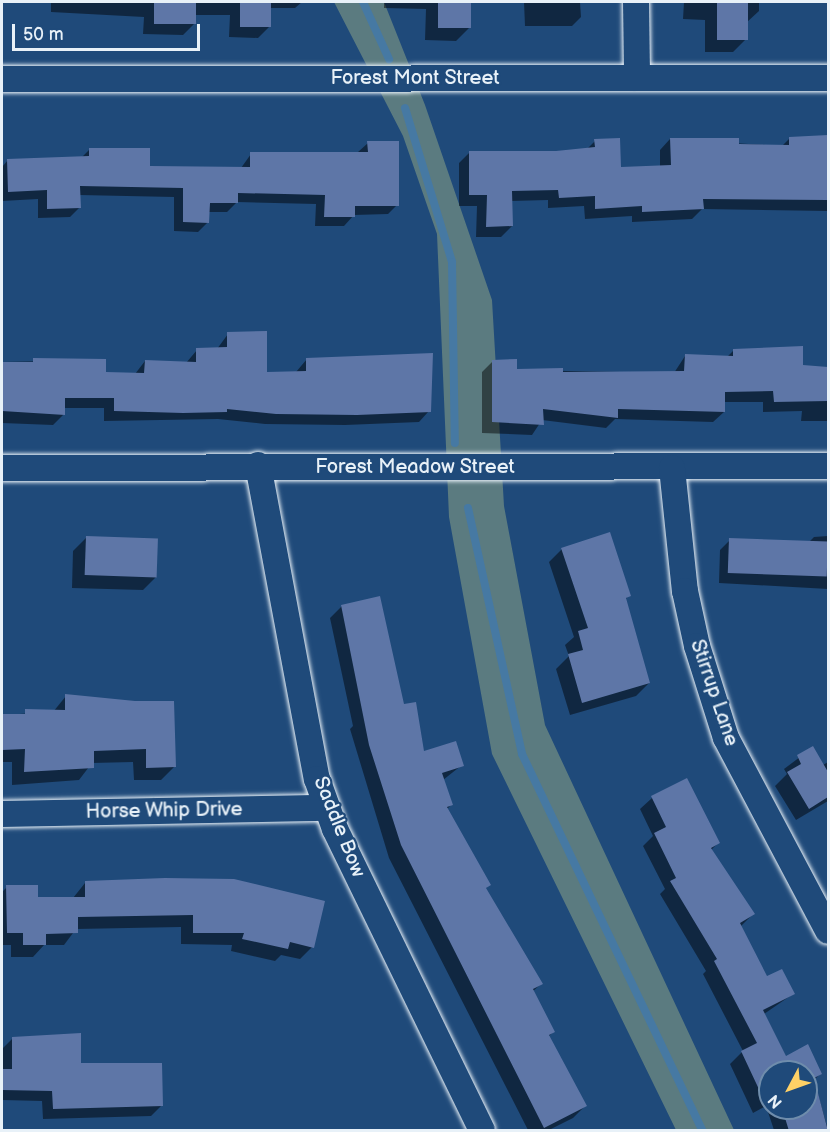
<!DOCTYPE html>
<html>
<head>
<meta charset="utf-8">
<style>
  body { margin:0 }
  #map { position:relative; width:830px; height:1132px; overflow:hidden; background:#1f4a7a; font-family:"Balsamiq Sans",sans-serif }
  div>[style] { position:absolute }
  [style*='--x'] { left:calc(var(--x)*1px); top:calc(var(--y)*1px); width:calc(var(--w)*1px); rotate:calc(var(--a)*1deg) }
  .green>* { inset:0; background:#5b7b80 }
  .shadow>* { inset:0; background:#0007 }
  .stream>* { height:8px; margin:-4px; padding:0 4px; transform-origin:4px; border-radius:4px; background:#4679a3 }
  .building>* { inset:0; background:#5e76a7; transform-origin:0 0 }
  .roads { filter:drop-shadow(0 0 2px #e8f1f8) drop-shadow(0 0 2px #e8f1f8) }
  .minor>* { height:26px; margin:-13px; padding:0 13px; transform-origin:13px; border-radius:13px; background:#1f4a7a }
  span { translate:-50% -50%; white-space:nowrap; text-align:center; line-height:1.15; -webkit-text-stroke:4.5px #1f4a7a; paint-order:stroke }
  .street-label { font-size:20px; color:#e8f1f8 }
  .frame { position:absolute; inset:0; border:3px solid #e8f1f8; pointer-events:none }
  .north { position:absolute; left:758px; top:1060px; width:60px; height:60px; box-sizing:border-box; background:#1f4a7a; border:2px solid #6f8dac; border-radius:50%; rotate:229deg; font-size:16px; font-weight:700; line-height:24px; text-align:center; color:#e8f1f8 }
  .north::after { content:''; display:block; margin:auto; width:21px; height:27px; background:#ffd166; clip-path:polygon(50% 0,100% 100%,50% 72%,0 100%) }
  .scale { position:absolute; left:12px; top:24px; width:188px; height:27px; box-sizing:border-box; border:3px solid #e8f1f8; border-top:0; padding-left:8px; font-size:18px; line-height:21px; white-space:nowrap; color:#e8f1f8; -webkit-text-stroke:4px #1f4a7a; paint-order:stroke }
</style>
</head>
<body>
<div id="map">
  <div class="green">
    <div style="clip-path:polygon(334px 2px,384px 2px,425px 105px,492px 300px,504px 506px,545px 725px,734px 1130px,676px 1130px,492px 754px,449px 517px,437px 234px,403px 136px)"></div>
  </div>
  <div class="shadow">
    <div style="clip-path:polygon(51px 2px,302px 2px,295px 8px,269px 8px,269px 27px,258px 38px,229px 37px,230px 15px,195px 15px,194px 24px,183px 35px,143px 34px,144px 17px,51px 12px)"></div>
    <div style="clip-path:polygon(384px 2px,470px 2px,469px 28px,456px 41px,425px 40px,426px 9px,384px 8px)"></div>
    <div style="clip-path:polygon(524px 2px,580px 2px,581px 17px,572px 26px,525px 26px)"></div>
    <div style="clip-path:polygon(684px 2px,759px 2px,759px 11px,746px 23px,746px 39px,733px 52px,705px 52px,705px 20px,683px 19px)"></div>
    <div style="clip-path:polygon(790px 138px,828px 138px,828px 211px,702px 209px,692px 219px,632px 222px,632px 216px,585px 219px,584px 206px,548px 208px,548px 200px,511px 201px,512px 226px,501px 237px,476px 237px,477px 206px,459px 206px,459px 163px,470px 152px,556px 153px,586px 150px,595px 141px,620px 169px,660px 167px,660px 150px,670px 139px,782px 146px)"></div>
    <div style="clip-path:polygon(368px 143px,397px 205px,388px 214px,354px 215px,344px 226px,315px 226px,316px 204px,237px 202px,227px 212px,208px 212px,208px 222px,198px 232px,174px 231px,174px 197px,79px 195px,80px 207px,70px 217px,38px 218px,38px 199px,2px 201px,2px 167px,8px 160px,82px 157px,89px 150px,148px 168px,241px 168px,251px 154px,358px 152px)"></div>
    <div style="clip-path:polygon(228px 334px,266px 373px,296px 372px,307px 359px,429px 411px,419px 422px,345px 425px,265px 424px,218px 419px,104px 421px,104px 408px,64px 408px,63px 415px,53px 425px,2px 423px,2px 362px,104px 360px,104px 373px,135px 374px,145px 361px,186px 363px,197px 350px,217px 349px)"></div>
    <div style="clip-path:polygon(733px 351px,802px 367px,828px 368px,828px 421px,801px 421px,802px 411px,763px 412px,763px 402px,724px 402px,724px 412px,713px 422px,615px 419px,606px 428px,542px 420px,532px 435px,482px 433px,482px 372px,493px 361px,515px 370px,674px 373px,685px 356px,727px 357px)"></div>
    <div style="clip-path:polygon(828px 536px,828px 589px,719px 583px,720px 550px,730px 540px,809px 542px,814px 537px)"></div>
    <div style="clip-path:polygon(86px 538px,156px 577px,143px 590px,72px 588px,73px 551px)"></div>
    <div style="clip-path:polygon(562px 549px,629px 595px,625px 600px,649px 683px,636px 696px,570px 715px,556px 669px,569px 656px,565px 645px,574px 637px,549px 562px)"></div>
    <div style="clip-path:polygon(342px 606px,403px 706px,423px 753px,462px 765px,443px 780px,451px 805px,447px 809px,489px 885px,485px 889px,541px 984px,532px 992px,553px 1032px,548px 1037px,585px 1106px,573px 1118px,549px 1130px,528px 1130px,389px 858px,350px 729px,353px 726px,330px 618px)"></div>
    <div style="clip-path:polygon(66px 696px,174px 767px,161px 780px,134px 780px,133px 762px,92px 763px,79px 780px,12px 785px,12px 762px,2px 762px,2px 715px,53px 712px)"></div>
    <div style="clip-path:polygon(812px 748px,823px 765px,828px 762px,828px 801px,796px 820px,775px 786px,787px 774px,784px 769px)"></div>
    <div style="clip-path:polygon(evenodd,686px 780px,718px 843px,711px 850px,753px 914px,741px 926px,767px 978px,793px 994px,764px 1014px,785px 1058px,820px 1074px,814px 1080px,828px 1130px,774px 1130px,766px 1106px,753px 1113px,730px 1064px,743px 1051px,703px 974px,706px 971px,660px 894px,665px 889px,643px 846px,653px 836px,640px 809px,652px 798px,686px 780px,770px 1072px,806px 1072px,806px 1108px,770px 1108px,770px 1072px)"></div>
    <div style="clip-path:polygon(85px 883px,312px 947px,300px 959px,281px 955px,275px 961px,231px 951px,232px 945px,181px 944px,181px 927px,76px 929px,64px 945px,44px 945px,33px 957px,11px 957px,11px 945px,2px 945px,2px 892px,7px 887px,36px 898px,73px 898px)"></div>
    <div style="clip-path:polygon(13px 1038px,80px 1064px,161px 1106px,151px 1116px,43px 1119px,42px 1101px,2px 1100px,2px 1109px,2px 1049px)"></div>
  </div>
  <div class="stream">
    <div style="--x:363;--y:2;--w:63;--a:65.5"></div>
    <div style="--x:405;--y:108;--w:161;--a:73"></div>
    <div style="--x:452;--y:262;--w:181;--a:89.1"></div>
    <div style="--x:468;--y:508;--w:252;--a:77.6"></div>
    <div style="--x:522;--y:754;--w:417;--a:64.4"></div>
  </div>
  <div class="building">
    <div style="left:154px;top:2px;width:42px;height:22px"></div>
    <div style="left:240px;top:2px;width:31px;height:25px"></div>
    <div style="left:438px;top:2px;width:33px;height:26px"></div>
    <div style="left:717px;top:2px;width:31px;height:38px"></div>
    <div style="clip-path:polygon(828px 135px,828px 200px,703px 199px,704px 209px,642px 212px,642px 206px,595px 209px,595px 196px,559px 198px,558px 190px,512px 191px,513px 226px,486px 227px,487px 195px,469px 195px,469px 151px,556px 151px,595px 147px,594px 139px,620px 138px,621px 167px,671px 165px,670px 138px,739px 138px,739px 144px,789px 145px,789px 137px)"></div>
    <div style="clip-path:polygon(367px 141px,399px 141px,399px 206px,355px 206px,355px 217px,324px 217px,325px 195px,238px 193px,238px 203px,210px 203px,209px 223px,183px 222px,183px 188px,80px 186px,81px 208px,47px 209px,47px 190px,8px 192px,7px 159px,89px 156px,89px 148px,150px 148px,150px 166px,250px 167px,250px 152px,368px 152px)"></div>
    <div style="clip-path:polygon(267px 331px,267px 372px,306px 371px,306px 358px,433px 353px,431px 412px,357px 415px,276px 414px,227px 409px,227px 412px,183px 413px,114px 411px,114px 398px,65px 398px,65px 415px,2px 411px,2px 362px,33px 362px,33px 358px,106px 359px,106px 372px,144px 373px,145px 360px,196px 362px,196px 348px,227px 347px,227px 332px)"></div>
    <div style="clip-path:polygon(803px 346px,803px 365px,828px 367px,828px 401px,774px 402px,773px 391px,725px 392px,725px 412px,618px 409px,618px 418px,543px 409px,544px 425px,492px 422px,492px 360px,517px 359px,517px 369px,563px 368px,563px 372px,684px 371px,685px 354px,733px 356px,733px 349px)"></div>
    <div style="clip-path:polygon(610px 532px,631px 596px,626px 598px,650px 683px,582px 703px,568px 654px,583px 650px,578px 631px,588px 628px,561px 548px)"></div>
    <div style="left:86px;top:536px;width:72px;height:39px;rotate:2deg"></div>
    <div style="left:729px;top:538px;width:99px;height:35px;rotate:2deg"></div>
    <div style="clip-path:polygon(380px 596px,404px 704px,416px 702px,424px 751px,456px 741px,464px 766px,442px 773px,453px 805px,447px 807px,491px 885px,486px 888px,543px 984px,533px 989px,555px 1032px,549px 1035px,587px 1106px,544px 1128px,401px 845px,369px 745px,341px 605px)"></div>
    <div style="clip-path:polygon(65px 694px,135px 701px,174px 701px,176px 767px,146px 768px,146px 749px,94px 751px,94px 768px,24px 772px,25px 749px,2px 750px,2px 714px,25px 714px,25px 709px,65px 710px)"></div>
    <div style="clip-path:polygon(813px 746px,828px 772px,828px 797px,809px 809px,787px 772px,801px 764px,797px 755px)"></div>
    <div style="clip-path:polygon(687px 778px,720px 843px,711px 848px,755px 914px,740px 923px,767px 976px,782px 969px,795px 994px,763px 1010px,786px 1056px,808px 1044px,822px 1074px,814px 1078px,828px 1131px,789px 1131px,782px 1108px,806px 1108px,806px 1072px,770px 1072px,770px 1100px,765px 1102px,741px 1051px,757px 1043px,714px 961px,717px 959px,670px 881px,676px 878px,654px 833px,666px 827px,651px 796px)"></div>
    <div style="clip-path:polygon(165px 878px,234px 879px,325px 901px,314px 948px,290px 942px,288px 949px,242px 939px,244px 933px,193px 933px,193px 915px,78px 917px,78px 933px,46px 934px,46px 945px,23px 945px,23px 933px,7px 933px,6px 885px,38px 885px,38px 897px,85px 897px,85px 881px)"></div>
    <div style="clip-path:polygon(81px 1033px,81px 1063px,162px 1063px,163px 1106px,53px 1109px,52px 1091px,2px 1090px,2px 1069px,12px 1069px,12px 1037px)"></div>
  </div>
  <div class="roads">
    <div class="minor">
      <div style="--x:636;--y:2;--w:76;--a:89.2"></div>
      <div style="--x:2;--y:79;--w:826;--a:-0.07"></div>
      <div style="--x:258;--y:465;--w:319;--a:79.4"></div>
      <div style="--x:317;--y:779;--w:53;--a:70.2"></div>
      <div style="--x:335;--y:829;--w:335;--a:64"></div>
      <div style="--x:2;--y:468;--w:826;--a:-0.14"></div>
      <div style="--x:672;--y:468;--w:124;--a:84"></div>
      <div style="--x:685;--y:591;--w:56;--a:77.7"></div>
      <div style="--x:697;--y:646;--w:96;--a:72.5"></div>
      <div style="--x:726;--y:738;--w:218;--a:62.1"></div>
      <div style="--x:2;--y:814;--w:325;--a:-1.1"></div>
    </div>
  </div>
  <div class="street-label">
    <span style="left:415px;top:78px">Forest Mont Street</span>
    <span style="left:415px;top:467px">Forest Meadow Street</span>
    <span style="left:714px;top:693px;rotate:71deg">Stirrup Lane</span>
    <span style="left:164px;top:811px;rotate:-1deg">Horse Whip Drive</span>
    <span style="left:339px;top:827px;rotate:68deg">Saddle Bow</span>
  </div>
  <div class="frame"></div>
  <div class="north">N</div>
  <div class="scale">50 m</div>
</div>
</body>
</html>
